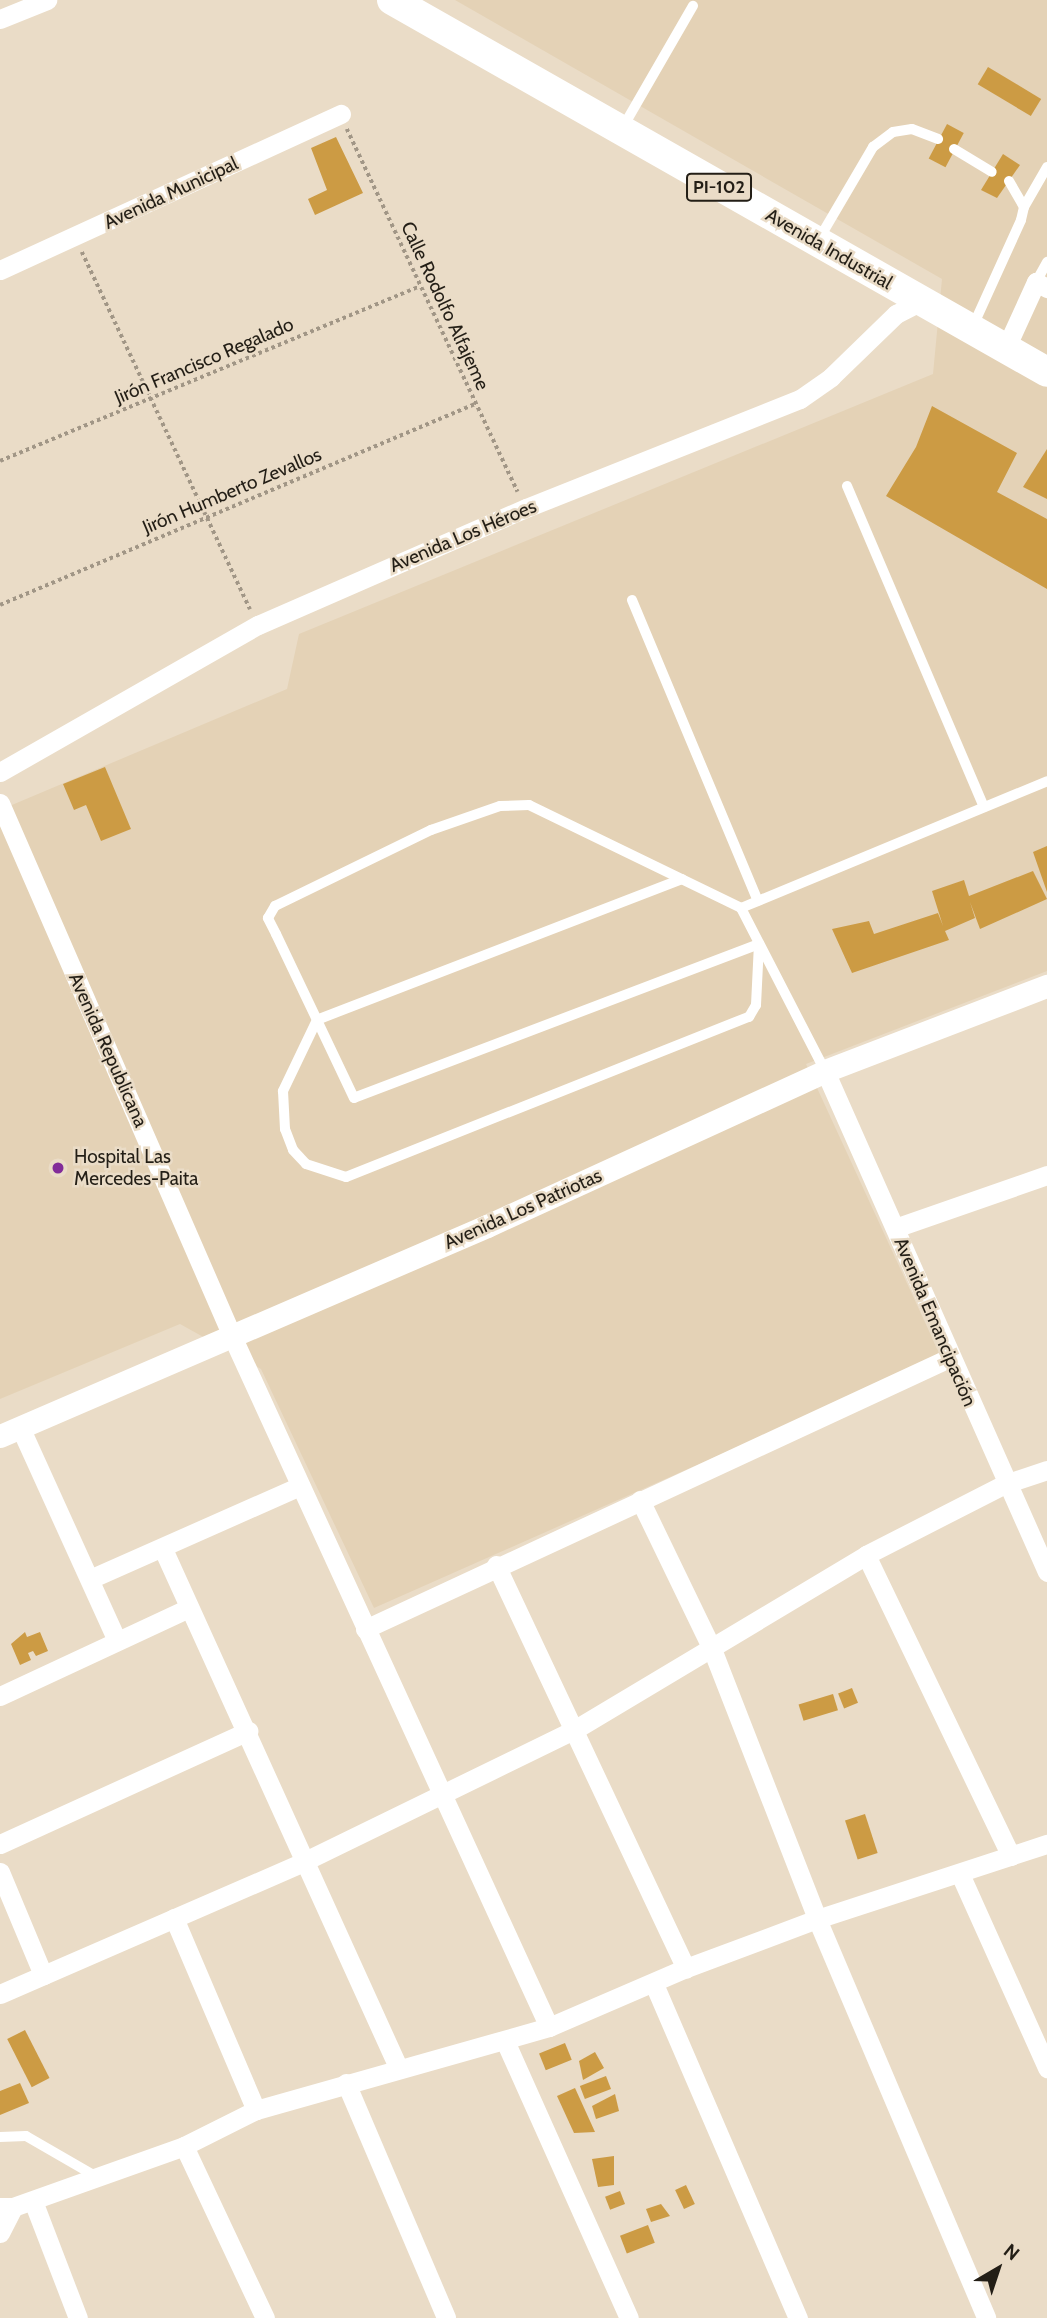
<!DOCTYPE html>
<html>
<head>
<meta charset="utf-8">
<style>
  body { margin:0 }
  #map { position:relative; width:1047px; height:2318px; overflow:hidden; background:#eadcc7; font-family:Cabin,sans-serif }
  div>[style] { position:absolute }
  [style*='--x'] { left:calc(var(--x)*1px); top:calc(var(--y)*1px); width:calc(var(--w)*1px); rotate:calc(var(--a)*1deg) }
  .built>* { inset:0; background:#e4d2b6 }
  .building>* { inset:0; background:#cc9b44; transform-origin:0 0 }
  .path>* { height:3.5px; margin-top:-1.75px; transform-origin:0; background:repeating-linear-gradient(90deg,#a19686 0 3.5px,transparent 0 7px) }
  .service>* { height:10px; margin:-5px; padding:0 5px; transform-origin:5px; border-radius:5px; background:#fff }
  .minor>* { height:19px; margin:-9.5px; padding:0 9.5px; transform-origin:9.5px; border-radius:9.5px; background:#fff }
  .tertiary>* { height:23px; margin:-11.5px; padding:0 11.5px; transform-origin:11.5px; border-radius:11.5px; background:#fff }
  .primary>* { height:30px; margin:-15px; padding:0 15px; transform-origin:15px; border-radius:15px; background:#fff }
  .dots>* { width:19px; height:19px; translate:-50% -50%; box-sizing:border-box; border:4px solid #eadcc7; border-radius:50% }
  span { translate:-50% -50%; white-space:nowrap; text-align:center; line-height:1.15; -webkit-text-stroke:5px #eadcc7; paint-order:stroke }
  .shield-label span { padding:2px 5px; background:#eadcc7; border:2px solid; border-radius:5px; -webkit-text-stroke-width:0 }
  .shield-label { font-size:18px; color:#231e16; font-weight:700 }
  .street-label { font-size:19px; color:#231e16 }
  .poi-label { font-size:19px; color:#231e16 }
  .left { translate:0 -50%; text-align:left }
  .north { position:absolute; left:963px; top:2234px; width:70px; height:70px; -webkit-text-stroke:5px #eadcc7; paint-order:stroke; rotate:39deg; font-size:19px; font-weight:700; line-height:28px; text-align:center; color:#231e16 }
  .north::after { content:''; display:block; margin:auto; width:24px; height:32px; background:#231e16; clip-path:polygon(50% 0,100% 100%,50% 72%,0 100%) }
</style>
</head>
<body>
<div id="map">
  <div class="built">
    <div style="clip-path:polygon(455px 0,1047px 0,1047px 971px,806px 1064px,941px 1357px,374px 1608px,261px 1369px,180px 1324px,0 1399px,0 810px,287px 689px,299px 634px,933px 374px,942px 279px)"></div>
  </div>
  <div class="building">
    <div style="left:988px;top:67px;width:62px;height:20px;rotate:31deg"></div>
    <div style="left:947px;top:124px;width:19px;height:39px;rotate:28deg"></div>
    <div style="clip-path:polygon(336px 137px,363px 193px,315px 215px,308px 199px,327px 190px,311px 148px)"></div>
    <div style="clip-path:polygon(1003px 154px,1020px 165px,997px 198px,981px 190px)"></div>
    <div style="clip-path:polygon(932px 406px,1017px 453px,997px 492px,1047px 519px,1047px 589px,886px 496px,916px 447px)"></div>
    <div style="clip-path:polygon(1047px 449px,1047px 499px,1023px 487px)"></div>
    <div style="clip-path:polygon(105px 767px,131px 829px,101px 841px,86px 805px,74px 810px,63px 784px)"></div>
    <div style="clip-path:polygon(1047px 846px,1047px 892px,1033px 852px)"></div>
    <div style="clip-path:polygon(1033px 871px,1047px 899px,980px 929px,970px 902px,975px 918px,945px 931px,949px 940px,852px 973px,832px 929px,869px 921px,874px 934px,938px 913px,943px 926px,932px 891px,964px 880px,969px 896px)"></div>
    <div style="clip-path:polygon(25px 1632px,27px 1637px,40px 1632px,48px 1651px,36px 1656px,33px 1651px,28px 1653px,31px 1660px,20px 1665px,11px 1644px)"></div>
    <div style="left:852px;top:1688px;width:16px;height:15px;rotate:68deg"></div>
    <div style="left:833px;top:1694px;width:17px;height:36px;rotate:73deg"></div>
    <div style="left:865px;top:1814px;width:41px;height:21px;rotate:72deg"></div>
    <div style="left:25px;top:2030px;width:54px;height:20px;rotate:63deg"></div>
    <div style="left:565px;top:2043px;width:18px;height:28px;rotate:68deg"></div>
    <div style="clip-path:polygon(595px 2052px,604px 2068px,583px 2080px,579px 2061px)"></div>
    <div style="left:606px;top:2076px;width:14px;height:28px;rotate:69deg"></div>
    <div style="clip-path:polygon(20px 2083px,29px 2103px,0 2115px,0 2091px)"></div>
    <div style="clip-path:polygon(575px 2088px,595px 2132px,574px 2133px,557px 2096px)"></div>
    <div style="clip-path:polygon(615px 2094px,619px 2111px,596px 2119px,592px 2106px)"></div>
    <div style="clip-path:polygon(614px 2156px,614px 2185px,598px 2187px,592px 2159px)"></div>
    <div style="left:686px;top:2185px;width:21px;height:12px;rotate:65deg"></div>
    <div style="left:620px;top:2191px;width:14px;height:16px;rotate:69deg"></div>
    <div style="clip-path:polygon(661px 2204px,670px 2216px,651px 2222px,646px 2209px)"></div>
    <div style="left:648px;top:2225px;width:19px;height:30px;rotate:69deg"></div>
  </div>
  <div class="path">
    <div style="--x:347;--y:129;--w:401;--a:64.8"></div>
    <div style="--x:82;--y:252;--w:395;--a:64.8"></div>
    <div style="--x:0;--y:461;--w:454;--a:-22.6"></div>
    <div style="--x:0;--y:605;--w:516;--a:-22.94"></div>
  </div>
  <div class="service">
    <div style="--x:623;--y:127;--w:140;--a:-60"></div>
    <div style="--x:954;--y:149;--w:44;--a:31.2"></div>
    <div style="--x:1024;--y:207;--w:46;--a:-60.1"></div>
    <div style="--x:819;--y:239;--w:107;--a:-59.6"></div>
    <div style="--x:873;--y:147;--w:25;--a:-37"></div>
    <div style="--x:893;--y:132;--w:19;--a:-9"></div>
    <div style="--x:912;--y:129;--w:28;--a:21"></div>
    <div style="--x:1036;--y:282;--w:23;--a:-61"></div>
    <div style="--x:973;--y:326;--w:116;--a:-65.6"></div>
    <div style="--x:1021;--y:220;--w:13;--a:-77"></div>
    <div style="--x:1024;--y:207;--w:30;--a:-120"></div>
    <div style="--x:847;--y:486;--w:349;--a:66.9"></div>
    <div style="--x:632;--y:600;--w:326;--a:67.3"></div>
    <div style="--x:682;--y:879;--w:391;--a:158.9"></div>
    <div style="--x:317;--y:1020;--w:79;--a:115.6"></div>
    <div style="--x:283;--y:1091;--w:38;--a:87"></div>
    <div style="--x:285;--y:1129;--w:22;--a:69"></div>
    <div style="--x:293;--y:1150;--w:19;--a:47"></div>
    <div style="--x:306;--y:1164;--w:42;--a:18"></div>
    <div style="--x:346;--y:1177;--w:434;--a:-21.7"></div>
    <div style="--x:749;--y:1017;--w:14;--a:-60"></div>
    <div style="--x:756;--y:1005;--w:61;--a:-87.2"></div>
    <div style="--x:759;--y:944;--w:433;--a:159.2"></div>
    <div style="--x:354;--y:1098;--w:86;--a:-115.4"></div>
    <div style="--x:317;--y:1020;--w:95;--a:-115.5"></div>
    <div style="--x:276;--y:934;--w:18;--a:-117"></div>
    <div style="--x:268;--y:918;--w:14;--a:-60"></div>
    <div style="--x:275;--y:906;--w:174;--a:-26"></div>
    <div style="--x:431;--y:830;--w:73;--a:-19.2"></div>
    <div style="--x:500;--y:806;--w:29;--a:-2"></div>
    <div style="--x:529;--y:805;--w:236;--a:25.9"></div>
    <div style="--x:741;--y:908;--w:183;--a:62.7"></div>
    <div style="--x:741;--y:908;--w:331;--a:-22.5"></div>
    <div style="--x:0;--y:2137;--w:26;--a:-2"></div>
    <div style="--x:26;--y:2136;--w:82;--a:30"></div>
  </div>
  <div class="minor">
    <div style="--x:0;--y:19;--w:51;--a:-22"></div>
    <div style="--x:0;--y:270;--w:375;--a:-24.6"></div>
    <div style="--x:1005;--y:350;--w:75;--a:-65.5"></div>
    <div style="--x:1036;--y:282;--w:13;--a:29"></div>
    <div style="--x:0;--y:772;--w:297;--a:-29.7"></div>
    <div style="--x:258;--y:625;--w:292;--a:-23.6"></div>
    <div style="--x:526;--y:508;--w:295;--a:-21.7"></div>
    <div style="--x:800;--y:399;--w:38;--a:-35"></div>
    <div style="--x:831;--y:377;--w:91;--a:-44.1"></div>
    <div style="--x:896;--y:314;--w:28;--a:-27"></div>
    <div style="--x:0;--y:803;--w:581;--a:66.48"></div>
    <div style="--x:232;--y:1336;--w:760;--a:65.36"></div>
    <div style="--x:825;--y:1071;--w:548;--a:66.1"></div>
    <div style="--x:895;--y:1228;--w:161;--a:-19.2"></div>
    <div style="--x:20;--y:1427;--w:233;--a:65.6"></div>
    <div style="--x:640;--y:1500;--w:165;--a:64.2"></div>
    <div style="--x:712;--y:1649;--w:290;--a:68.7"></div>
    <div style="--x:817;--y:1919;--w:433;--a:67"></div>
    <div style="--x:163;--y:1549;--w:569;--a:65.6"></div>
    <div style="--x:866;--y:1555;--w:334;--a:64.3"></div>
    <div style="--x:496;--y:1565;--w:446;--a:64.8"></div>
    <div style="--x:90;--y:1579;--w:230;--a:-23.9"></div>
    <div style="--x:365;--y:1629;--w:646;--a:-24.9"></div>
    <div style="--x:0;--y:1696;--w:208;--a:-25"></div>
    <div style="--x:0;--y:1844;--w:273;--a:-24.5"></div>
    <div style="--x:0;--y:1872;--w:112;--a:67.3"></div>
    <div style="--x:960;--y:1874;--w:213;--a:65.8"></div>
    <div style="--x:174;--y:1918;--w:209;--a:66.9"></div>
    <div style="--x:654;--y:1984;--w:364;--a:66.7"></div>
    <div style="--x:0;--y:1994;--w:331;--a:-23.5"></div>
    <div style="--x:303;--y:1862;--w:301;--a:-26"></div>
    <div style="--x:574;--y:1730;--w:340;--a:-30.9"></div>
    <div style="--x:866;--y:1555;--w:156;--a:-27.1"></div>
    <div style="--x:1005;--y:1484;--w:44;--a:-18.4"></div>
    <div style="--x:505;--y:2041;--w:303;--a:65.9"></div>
    <div style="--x:346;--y:2083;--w:255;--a:66.9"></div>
    <div style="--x:184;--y:2146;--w:190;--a:64.8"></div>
    <div style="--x:33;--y:2201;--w:125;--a:69"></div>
    <div style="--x:0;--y:2207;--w:13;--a:0"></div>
    <div style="--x:13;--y:2207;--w:182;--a:-19.6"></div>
    <div style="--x:184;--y:2146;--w:80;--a:-26.6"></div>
    <div style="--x:256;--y:2110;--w:305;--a:-15.8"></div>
    <div style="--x:549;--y:2027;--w:149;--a:-23.3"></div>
    <div style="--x:686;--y:1968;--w:140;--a:-20.5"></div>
    <div style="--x:817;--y:1919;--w:242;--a:-18.1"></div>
    <div style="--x:0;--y:2233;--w:29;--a:-63"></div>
  </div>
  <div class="tertiary">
    <div style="--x:0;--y:1436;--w:530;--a:-23.33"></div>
    <div style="--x:487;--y:1226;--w:372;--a:-24.6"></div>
    <div style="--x:825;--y:1071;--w:238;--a:-21"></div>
  </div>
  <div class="primary">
    <div style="--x:392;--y:0;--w:753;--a:29.59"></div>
  </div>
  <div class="dots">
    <div style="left:58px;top:1168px;background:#822c99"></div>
  </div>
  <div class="shield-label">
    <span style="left:719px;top:187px">PI-102</span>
  </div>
  <div class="street-label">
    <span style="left:171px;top:193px;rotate:-25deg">Avenida Municipal</span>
    <span style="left:829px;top:249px;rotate:30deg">Avenida Industrial</span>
    <span style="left:445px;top:306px;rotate:65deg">Calle Rodolfo Alfajeme</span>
    <span style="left:204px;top:361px;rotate:-23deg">Jirón Francisco Regalado</span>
    <span style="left:232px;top:491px;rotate:-23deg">Jirón Humberto Zevallos</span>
    <span style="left:463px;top:536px;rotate:-23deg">Avenida Los Héroes</span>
    <span style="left:108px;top:1050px;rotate:66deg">Avenida Republicana</span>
    <span style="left:523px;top:1209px;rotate:-24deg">Avenida Los Patriotas</span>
    <span style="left:935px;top:1322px;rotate:67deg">Avenida Emancipación</span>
  </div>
  <div class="poi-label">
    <span class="left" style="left:74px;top:1168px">Hospital Las<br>Mercedes-Paita</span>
  </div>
  <div class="north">N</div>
</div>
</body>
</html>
